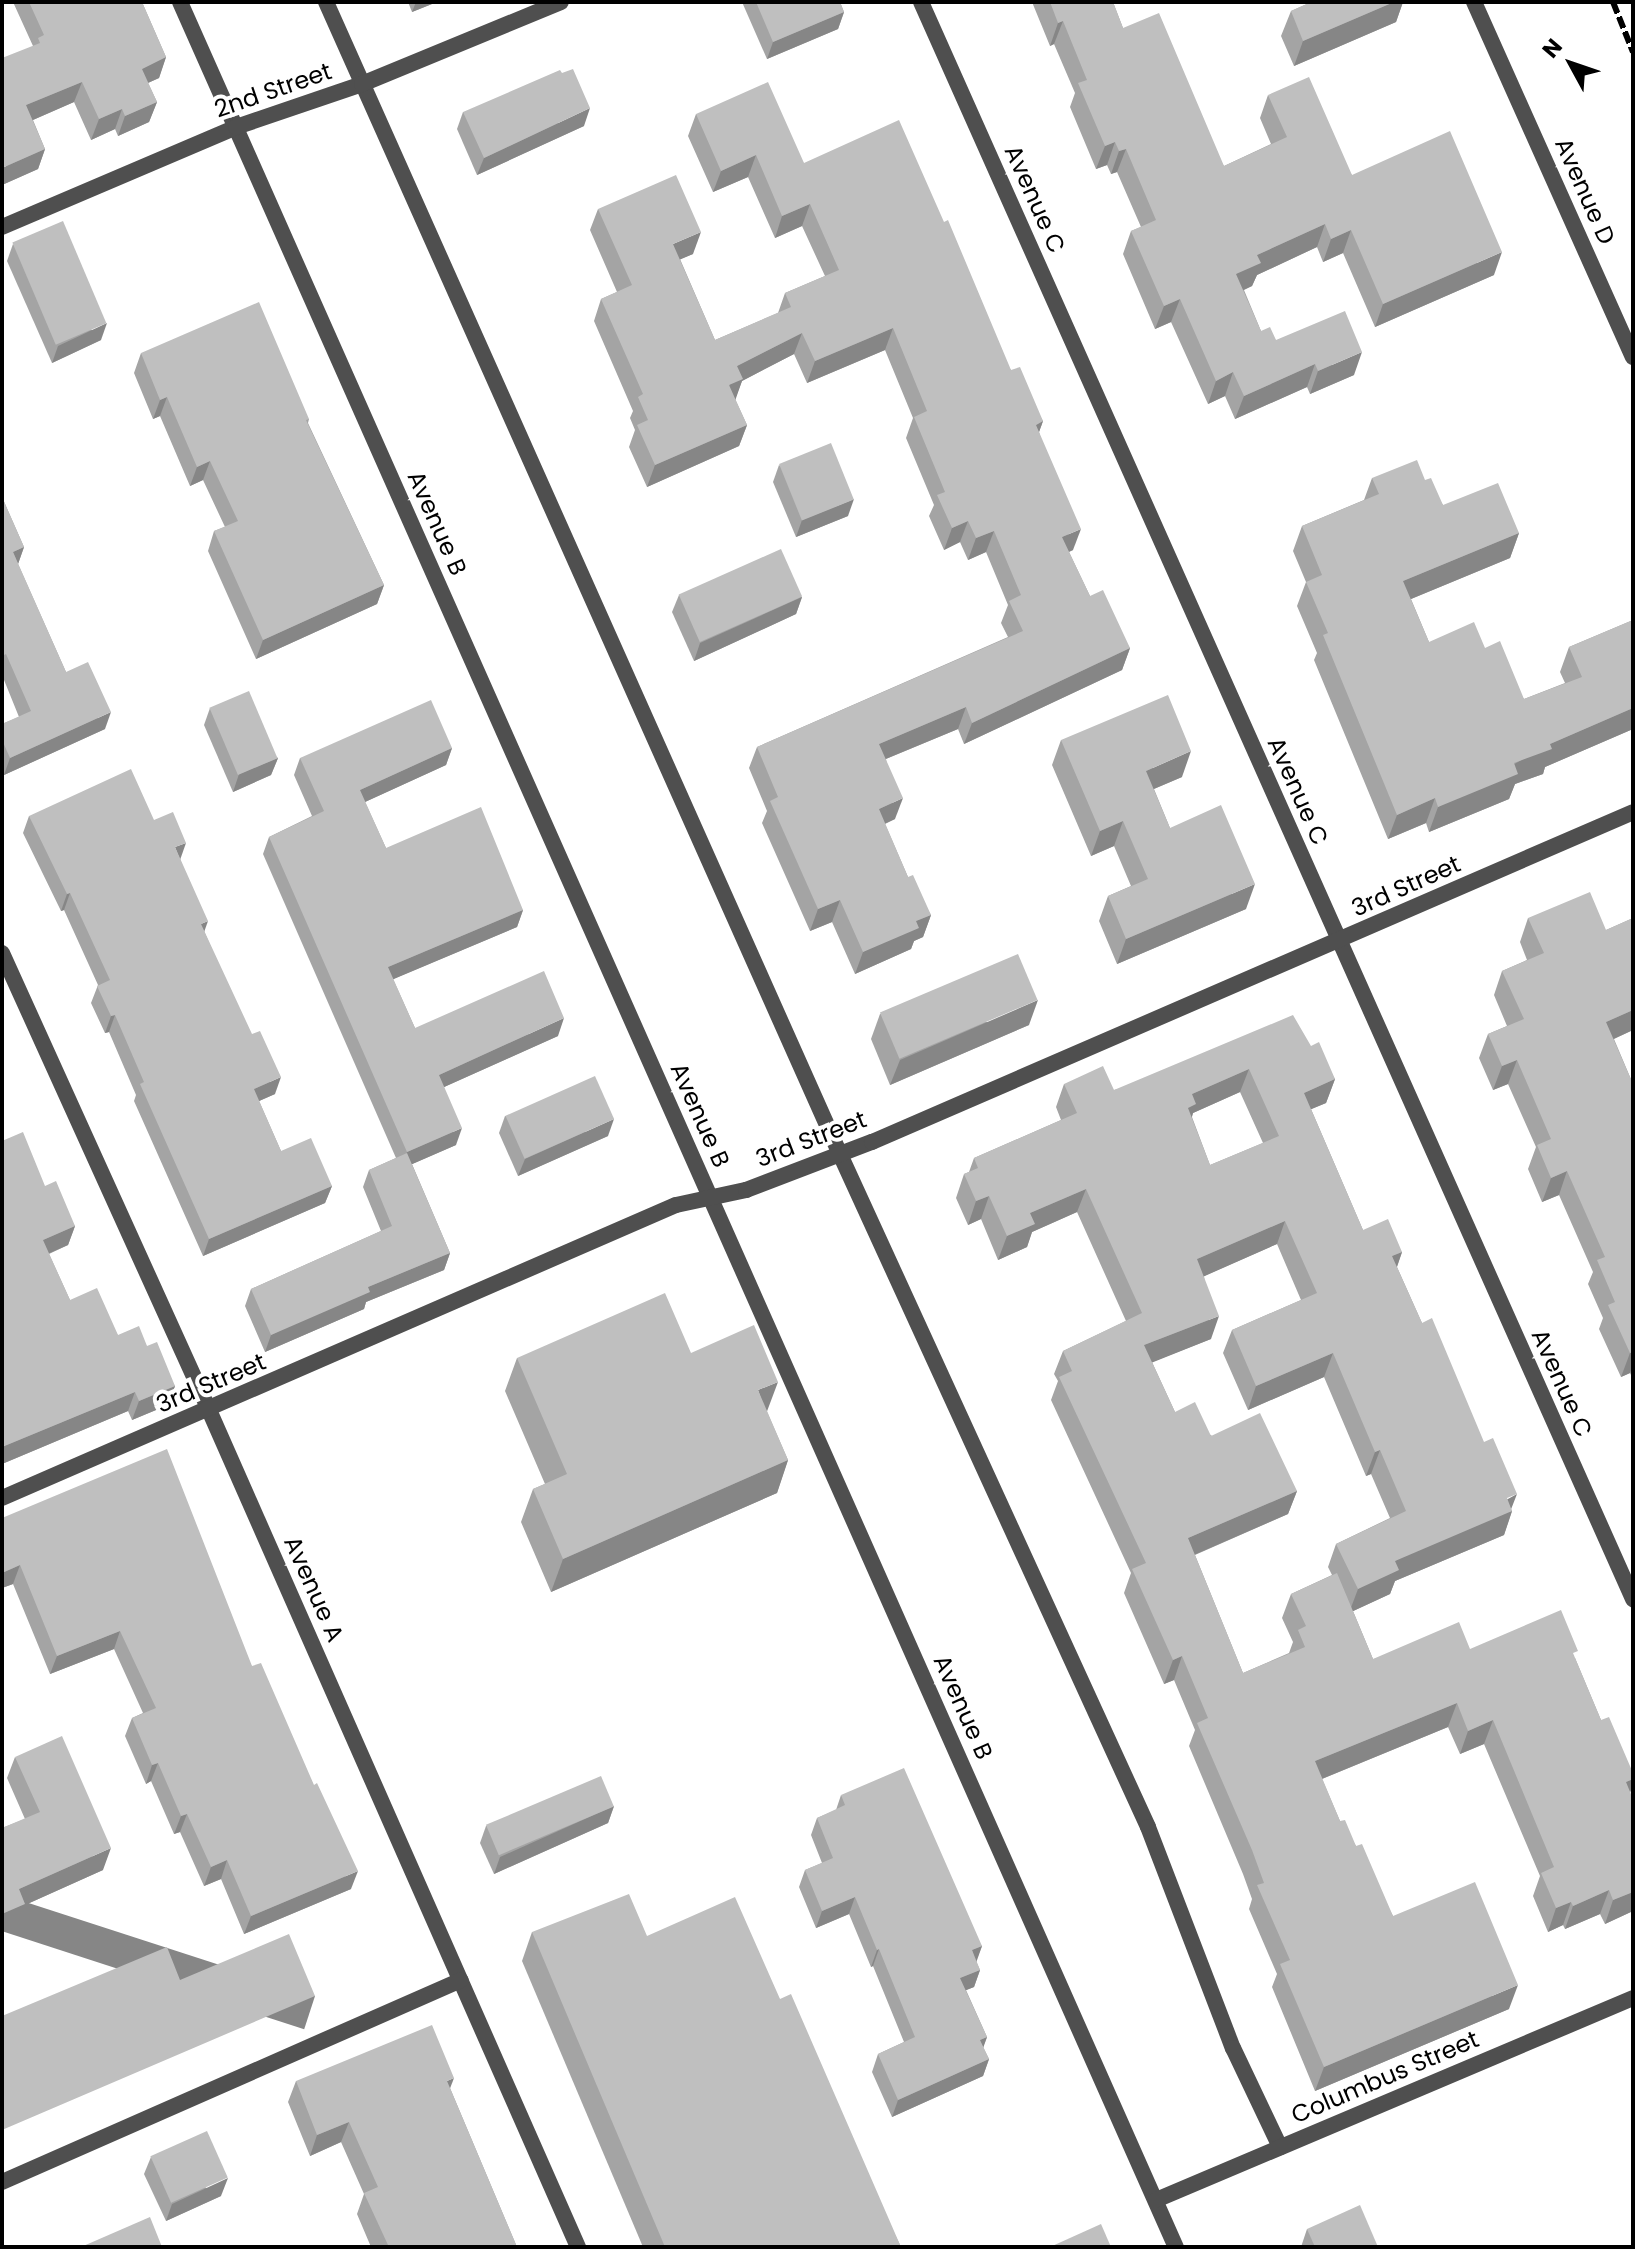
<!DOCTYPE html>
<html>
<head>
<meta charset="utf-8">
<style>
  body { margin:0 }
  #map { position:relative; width:1635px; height:2249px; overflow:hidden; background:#fff; font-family:Poppins,sans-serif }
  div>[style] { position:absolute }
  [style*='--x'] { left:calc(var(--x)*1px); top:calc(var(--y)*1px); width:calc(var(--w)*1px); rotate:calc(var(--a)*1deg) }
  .minor>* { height:16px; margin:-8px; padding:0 8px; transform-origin:8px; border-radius:8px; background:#4f4f4f }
  .rail>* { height:6px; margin-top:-3px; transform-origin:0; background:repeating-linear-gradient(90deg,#000 0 12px,transparent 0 16px) }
  .wall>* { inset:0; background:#a4a4a4 }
  .shaded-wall>* { inset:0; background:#868686; transform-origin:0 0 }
  .building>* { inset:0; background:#bfbfbf; transform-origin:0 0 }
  span { translate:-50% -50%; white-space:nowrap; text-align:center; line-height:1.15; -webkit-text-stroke:8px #fff; paint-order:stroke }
  .street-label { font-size:24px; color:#000 }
  .frame { position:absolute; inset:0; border:4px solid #000; pointer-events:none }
  .north { position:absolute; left:1531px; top:24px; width:80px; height:80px; -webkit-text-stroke:6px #fff; paint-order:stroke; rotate:310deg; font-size:22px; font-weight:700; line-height:32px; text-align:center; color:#000 }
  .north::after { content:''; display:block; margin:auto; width:28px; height:36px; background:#000; clip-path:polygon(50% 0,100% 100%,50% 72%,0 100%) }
</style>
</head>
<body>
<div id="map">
  <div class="minor">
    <div style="--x:180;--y:2;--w:2456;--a:66.08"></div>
    <div style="--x:326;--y:2;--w:1259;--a:65.96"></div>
    <div style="--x:839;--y:1152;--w:742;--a:65.4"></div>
    <div style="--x:1148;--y:1827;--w:237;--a:69"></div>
    <div style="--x:1233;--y:2048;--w:110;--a:64.6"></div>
    <div style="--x:921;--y:2;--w:1749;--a:65.97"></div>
    <div style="--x:1474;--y:2;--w:389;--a:65.9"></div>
    <div style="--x:2;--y:227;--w:254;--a:-23.1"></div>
    <div style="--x:236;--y:127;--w:133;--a:-18.8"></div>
    <div style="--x:362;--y:84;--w:215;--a:-22.4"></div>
    <div style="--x:2;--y:953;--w:502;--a:65.63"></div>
    <div style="--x:209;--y:1410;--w:915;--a:66.21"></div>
    <div style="--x:2;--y:1498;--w:735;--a:-23.5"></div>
    <div style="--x:676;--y:1205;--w:72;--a:-12.1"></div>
    <div style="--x:746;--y:1190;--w:135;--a:-20.9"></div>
    <div style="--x:872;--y:1142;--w:829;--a:-23.44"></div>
    <div style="--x:2;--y:2182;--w:501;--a:-23.75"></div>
    <div style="--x:1156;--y:2200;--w:518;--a:-22.95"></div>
  </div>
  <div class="rail">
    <div style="--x:1613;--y:2;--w:54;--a:68.2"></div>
  </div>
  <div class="wall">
    <div style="clip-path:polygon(13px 2px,142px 2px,166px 57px,159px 78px,148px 83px,157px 102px,149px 122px,118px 136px,115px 129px,91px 140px,74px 102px,33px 120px,45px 149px,38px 169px,2px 185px,33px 46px)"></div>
    <div style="clip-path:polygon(408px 2px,437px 2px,412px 12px)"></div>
    <div style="clip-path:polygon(742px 2px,840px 2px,844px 12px,838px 29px,767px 59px)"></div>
    <div style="clip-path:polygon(1032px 2px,1113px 2px,1123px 28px,1224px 166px,1271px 144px,1260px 118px,1268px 95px,1352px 175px,1494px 275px,1375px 327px,1343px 253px,1323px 262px,1317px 247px,1257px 275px,1252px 286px,1244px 290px,1261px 331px,1276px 340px,1354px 375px,1310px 394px,1307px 387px,1235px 419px,1225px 396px,1208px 404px,1171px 322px,1155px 329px,1123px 254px,1131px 231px,1141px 227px,1117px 172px,1111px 174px,1107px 165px,1096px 169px,1070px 107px,1075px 93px,1054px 44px,1050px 46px)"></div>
    <div style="clip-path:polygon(1306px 2px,1403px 2px,1396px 22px,1294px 66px,1281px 36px,1291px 11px,1307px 4px)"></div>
    <div style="clip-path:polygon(463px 112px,584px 126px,477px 175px,457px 129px)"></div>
    <div style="clip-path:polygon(696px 114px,804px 163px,1011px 370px,1043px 421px,1039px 432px,1073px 550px,1069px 552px,1090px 596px,1130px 648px,1122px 670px,964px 744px,958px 729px,886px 759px,895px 819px,885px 824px,908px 877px,931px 915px,923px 937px,914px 941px,911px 949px,855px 974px,832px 922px,810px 931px,762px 823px,767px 811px,749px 768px,757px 747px,1008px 637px,1001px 623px,1008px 605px,986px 552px,968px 560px,960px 542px,944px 550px,929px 516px,934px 505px,906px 438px,913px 418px,885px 350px,807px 383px,794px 354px,742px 381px,735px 399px,747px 425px,739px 446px,647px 487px,629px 447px,635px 430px,630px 418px,633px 411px,594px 321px,601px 299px,617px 292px,590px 230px,598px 209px,693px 254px,680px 259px,715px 340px,778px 313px,785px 293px,825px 276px,802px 226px,775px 238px,748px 177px,713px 192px,688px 136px)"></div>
    <div style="clip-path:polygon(13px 244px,101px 340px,52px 363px,7px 261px)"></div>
    <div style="clip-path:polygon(141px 353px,309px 419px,308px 423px,384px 585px,377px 604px,256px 659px,208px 551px,214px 531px,225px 527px,203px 480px,190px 486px,160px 416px,153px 419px,134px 373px)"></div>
    <div style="clip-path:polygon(779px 465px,848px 516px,796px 537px,773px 482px)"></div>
    <div style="clip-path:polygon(1372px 478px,1425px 480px,1443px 505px,1519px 533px,1510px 558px,1411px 599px,1429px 642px,1485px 648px,1524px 699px,1565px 683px,1560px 672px,1569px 647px,1633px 620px,1633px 729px,1545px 767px,1543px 774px,1515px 784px,1509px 799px,1429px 832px,1426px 823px,1388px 839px,1314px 660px,1317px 653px,1297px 606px,1306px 582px,1293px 551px,1302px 526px,1364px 500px)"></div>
    <div style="clip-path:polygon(2px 497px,24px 547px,18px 564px,66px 672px,105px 729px,4px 775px,2px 771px,2px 724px,19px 717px,2px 675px)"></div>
    <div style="clip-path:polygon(679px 595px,802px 597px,796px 614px,694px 661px,672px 612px)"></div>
    <div style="clip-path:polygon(210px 708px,278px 758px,271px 775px,233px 792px,204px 725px)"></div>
    <div style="clip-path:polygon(1061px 740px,1182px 777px,1154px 789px,1170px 828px,1246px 909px,1117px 964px,1099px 921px,1108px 896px,1131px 886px,1114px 846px,1091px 856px,1052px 765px)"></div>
    <div style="clip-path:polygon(452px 748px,446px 765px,365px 802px,386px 848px,523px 910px,517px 927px,393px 979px,415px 1028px,558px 1036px,444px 1087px,456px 1145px,412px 1164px,450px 1253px,444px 1270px,366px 1302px,364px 1309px,265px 1352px,245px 1306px,251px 1289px,381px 1231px,363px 1187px,369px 1170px,396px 1158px,263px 854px,269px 837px,312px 816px,294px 775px,300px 758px)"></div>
    <div style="clip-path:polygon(29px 816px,154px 820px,180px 859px,204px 931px,275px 1094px,259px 1101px,281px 1151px,332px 1186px,325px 1203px,203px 1256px,134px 1101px,136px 1095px,109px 1032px,105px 1033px,91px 1003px,98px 985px,64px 910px,61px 911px,23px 833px)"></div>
    <div style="clip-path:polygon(1528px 918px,1606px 930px,1633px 918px,1633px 1030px,1614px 1039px,1633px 1084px,1633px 1379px,1630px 1373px,1621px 1377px,1599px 1329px,1603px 1318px,1588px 1284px,1593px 1272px,1559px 1195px,1542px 1202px,1528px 1169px,1536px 1147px,1508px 1084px,1493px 1090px,1479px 1058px,1488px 1034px,1507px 1026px,1494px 995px,1502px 971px,1527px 960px,1520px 942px)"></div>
    <div style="clip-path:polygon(880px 1014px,1029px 1025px,890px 1085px,871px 1039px)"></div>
    <div style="clip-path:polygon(evenodd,1311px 1046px,1335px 1079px,1326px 1103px,1311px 1109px,1363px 1230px,1402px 1252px,1397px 1267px,1422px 1323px,1512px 1511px,1504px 1535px,1395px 1581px,1390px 1594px,1353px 1611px,1373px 1659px,1470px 1649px,1575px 1658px,1601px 1720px,1633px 1773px,1633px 1784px,1630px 1792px,1633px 1911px,1605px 1924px,1600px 1914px,1565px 1929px,1563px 1925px,1548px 1932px,1533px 1896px,1540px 1876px,1484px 1744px,1460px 1754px,1448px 1727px,1322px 1779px,1340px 1821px,1356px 1846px,1393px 1916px,1509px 2009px,1315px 2091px,1272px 1987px,1277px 1974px,1249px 1909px,1252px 1899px,1243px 1874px,1189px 1746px,1195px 1730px,1174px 1680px,1164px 1684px,1124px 1593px,1131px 1573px,1051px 1400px,1058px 1381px,1054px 1374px,1063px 1351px,1126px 1321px,1077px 1212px,1032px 1232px,1027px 1247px,998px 1260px,981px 1219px,968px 1225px,956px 1198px,964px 1174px,969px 1172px,974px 1158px,1061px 1120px,1056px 1107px,1064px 1084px,1114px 1090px,1311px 1046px,1240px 1092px,1263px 1143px,1210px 1165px,1192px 1117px,1193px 1113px,1240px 1092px,1311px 1046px,1277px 1244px,1301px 1300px,1232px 1330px,1223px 1353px,1248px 1410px,1324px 1377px,1366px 1476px,1371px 1474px,1390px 1518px,1336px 1544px,1328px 1567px,1332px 1575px,1291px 1594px,1282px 1618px,1293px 1642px,1289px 1653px,1243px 1673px,1195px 1555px,1288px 1514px,1297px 1491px,1175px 1412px,1152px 1362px,1211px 1339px,1204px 1276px,1277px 1244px)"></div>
    <div style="clip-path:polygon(505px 1116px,608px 1136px,518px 1176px,499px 1133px)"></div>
    <div style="clip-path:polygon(45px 1186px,75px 1226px,68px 1245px,49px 1254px,70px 1300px,118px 1335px,147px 1346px,175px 1386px,168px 1405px,132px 1420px,128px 1411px,2px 1464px)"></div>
    <div style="clip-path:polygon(691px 1353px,767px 1412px,788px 1460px,777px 1493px,551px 1592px,521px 1522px,533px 1489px,545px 1484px,505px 1391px,517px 1358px)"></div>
    <div style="clip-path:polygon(2px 1518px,252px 1666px,351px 1889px,244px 1934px,221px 1879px,204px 1886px,180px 1832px,174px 1834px,151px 1781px,146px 1784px,125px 1736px,132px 1718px,143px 1713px,114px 1649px,50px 1674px,13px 1584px,2px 1588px)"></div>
    <div style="clip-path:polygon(15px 1757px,103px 1870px,25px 1905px,17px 1925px,2px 1932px,2px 1828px,25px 1819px,7px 1778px)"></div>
    <div style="clip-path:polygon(841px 1795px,982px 1946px,976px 1961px,980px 1970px,974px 1987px,966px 1990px,987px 2037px,983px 2047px,989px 2059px,983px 2076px,892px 2117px,872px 2072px,878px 2054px,904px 2042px,873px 1966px,871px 1967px,849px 1914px,816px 1928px,799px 1887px,805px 1870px,822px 1863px,811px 1835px,817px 1818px,836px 1810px)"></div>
    <div style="clip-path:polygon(614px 1806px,608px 1823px,494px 1874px,480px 1843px,486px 1826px)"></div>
    <div style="clip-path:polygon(532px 1932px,647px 1936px,780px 1999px,901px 2247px,643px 2247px,522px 1961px)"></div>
    <div style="clip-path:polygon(296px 2081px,450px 2088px,517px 2247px,371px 2247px,357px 2214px,364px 2194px,341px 2142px,310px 2156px,288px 2102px)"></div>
    <div style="clip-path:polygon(151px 2157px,221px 2196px,166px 2221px,144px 2174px)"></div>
    <div style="clip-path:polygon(1307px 2229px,1378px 2247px,1301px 2247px)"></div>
  </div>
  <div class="shaded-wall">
    <div style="clip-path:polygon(416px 2px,437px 2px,412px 12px)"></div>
    <div style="clip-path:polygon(1394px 2px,1403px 2px,1396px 22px,1294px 66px,1303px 41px)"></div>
    <div style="clip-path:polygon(844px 12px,838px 29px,767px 59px,773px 42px)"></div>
    <div style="clip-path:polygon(1063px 21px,1054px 44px,1050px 46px,1058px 23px)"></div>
    <div style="clip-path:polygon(166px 57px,159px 78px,134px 89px,142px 69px)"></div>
    <div style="clip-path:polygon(82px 82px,74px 102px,19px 126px,26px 105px)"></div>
    <div style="clip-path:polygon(157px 102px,149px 122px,118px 136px,125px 116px)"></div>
    <div style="clip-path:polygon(590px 108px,584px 126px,477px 175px,484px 158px)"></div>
    <div style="clip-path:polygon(122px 109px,115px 129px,91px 140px,99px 119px)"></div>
    <div style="clip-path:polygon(1115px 142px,1107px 165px,1096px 169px,1105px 146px)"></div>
    <div style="clip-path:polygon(45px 149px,38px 169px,2px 185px,2px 168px)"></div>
    <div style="clip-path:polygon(1126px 149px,1117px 172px,1111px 174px,1119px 151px)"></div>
    <div style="clip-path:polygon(756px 155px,748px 177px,713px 192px,721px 171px)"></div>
    <div style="clip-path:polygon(810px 204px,802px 226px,775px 238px,782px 216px)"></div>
    <div style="clip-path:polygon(1325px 224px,1317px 247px,1257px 275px,1252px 286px,1228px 297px,1236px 274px,1257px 255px)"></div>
    <div style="clip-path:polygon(1351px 230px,1343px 253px,1323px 262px,1331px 239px)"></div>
    <div style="clip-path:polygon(701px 232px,693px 254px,665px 266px,673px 244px)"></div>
    <div style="clip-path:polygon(1502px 252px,1494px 275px,1375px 327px,1383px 304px)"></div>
    <div style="clip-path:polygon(1180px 299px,1171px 322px,1155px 329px,1164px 306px)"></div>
    <div style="clip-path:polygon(107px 323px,101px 340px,52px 363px,58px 346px)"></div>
    <div style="clip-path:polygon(893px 328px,885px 350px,807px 383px,815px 361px)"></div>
    <div style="clip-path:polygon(802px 333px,794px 354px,742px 381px,735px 401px,721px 407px,737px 366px)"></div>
    <div style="clip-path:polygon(1362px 352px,1354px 375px,1310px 394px,1318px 371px)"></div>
    <div style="clip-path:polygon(1315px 364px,1307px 387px,1235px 419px,1244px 396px)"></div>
    <div style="clip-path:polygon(1233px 372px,1225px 396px,1208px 404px,1216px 381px)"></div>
    <div style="clip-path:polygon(167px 397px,160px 416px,153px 419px,160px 400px)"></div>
    <div style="clip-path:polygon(1043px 421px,1035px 443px,1036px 425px)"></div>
    <div style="clip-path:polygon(747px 425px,739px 446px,647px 487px,655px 465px)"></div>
    <div style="clip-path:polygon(210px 461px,203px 480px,190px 486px,197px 467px)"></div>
    <div style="clip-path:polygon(854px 499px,848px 516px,796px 537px,802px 520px)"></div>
    <div style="clip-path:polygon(968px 521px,960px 542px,944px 550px,952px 528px)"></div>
    <div style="clip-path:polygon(1081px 529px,1073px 550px,1054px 558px,1062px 537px)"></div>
    <div style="clip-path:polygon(994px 531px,986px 552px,968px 560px,976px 538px)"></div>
    <div style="clip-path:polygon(1519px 533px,1510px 558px,1394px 606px,1403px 581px)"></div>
    <div style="clip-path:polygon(24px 547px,18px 564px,13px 552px)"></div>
    <div style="clip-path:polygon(384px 585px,377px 604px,256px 659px,263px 640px)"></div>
    <div style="clip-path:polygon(802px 597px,796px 614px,694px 661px,700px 643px)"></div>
    <div style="clip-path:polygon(1130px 648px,1122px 670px,964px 744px,972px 723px)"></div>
    <div style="clip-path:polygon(966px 707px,958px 729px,871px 765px,879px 744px)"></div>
    <div style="clip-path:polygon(1633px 708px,1633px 729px,1545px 767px,1543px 774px,1515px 784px,1509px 799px,1429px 832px,1438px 807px,1550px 744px)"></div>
    <div style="clip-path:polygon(111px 712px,105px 729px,4px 775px,10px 758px)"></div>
    <div style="clip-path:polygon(452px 748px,446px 765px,354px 807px,360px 790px)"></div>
    <div style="clip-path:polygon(1191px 751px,1182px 777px,1137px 796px,1146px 771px)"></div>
    <div style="clip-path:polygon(278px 758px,271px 775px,233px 792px,239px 774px)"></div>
    <div style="clip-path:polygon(903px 798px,895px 819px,871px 830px,879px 809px)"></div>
    <div style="clip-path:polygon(1435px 798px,1426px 823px,1388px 839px,1397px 815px)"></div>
    <div style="clip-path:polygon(1123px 821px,1114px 846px,1091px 856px,1100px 831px)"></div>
    <div style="clip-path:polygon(186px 843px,180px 860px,175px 847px)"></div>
    <div style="clip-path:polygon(1255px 884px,1246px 909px,1117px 964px,1126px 939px)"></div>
    <div style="clip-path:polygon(70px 893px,64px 910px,61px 911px,67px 894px)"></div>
    <div style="clip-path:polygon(840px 900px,832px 922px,810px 931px,818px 909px)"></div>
    <div style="clip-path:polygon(523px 910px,517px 927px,382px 984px,388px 967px)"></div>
    <div style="clip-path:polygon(931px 915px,923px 937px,914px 941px,911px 949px,855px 974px,863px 952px,916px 921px)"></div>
    <div style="clip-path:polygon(208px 921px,202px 938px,201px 924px)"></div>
    <div style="clip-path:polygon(1038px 1000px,1029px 1025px,890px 1085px,900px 1060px)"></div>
    <div style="clip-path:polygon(1633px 1010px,1633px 1030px,1598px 1046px,1606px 1022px)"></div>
    <div style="clip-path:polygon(115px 1015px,109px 1032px,105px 1033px,111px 1016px)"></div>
    <div style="clip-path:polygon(564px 1018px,558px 1036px,433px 1092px,439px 1075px)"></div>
    <div style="clip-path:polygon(1517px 1060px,1508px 1084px,1493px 1090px,1502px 1066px)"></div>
    <div style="clip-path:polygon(1249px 1069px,1240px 1092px,1193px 1113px,1188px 1128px,1180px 1131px,1192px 1094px)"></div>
    <div style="clip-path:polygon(281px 1077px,275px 1094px,248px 1106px,254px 1089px)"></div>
    <div style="clip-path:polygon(1335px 1079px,1326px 1103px,1295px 1116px,1304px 1093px)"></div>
    <div style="clip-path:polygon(614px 1119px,608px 1136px,518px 1176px,525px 1159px)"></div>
    <div style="clip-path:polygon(462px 1128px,456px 1145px,401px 1169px,407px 1152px)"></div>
    <div style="clip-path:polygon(1567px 1171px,1559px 1195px,1542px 1202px,1551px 1178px)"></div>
    <div style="clip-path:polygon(332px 1186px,325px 1203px,203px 1256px,209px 1239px)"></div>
    <div style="clip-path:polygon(1086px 1189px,1077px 1212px,1032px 1232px,1027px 1247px,998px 1260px,1007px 1236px,1030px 1213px)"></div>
    <div style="clip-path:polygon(989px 1196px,981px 1219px,968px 1225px,976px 1201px)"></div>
    <div style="clip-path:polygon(1285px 1221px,1277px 1244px,1189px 1283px,1197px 1259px)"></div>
    <div style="clip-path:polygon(75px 1226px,68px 1245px,36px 1259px,43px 1240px)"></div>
    <div style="clip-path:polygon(1402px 1252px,1394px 1275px,1392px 1256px)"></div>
    <div style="clip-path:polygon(450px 1253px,444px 1270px,366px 1302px,364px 1309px,265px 1352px,271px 1335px,368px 1287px)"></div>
    <div style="clip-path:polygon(1219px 1316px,1211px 1339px,1136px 1369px,1144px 1345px)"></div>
    <div style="clip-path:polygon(1633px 1352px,1633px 1365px,1630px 1373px,1621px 1377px,1630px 1353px)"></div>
    <div style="clip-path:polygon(1333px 1353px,1324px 1377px,1248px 1410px,1256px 1386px)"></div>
    <div style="clip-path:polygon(778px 1382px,766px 1414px,758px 1390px)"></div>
    <div style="clip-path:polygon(175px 1386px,168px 1405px,132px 1420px,139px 1401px)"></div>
    <div style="clip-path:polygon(135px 1392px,128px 1411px,2px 1464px,2px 1447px)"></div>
    <div style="clip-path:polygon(1380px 1450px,1371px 1474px,1366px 1476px,1375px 1452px)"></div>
    <div style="clip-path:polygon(788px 1460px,777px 1493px,551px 1592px,563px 1559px)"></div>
    <div style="clip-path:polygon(1297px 1491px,1288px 1514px,1180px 1561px,1188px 1538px)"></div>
    <div style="clip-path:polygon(1517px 1494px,1510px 1512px,1512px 1511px,1504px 1535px,1395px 1581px,1390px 1594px,1349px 1613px,1358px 1589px,1395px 1561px)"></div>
    <div style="clip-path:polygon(20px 1565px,13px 1584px,2px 1588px,2px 1573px)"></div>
    <div style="clip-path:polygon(120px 1631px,114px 1649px,50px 1674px,57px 1656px)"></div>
    <div style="clip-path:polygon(1182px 1656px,1174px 1680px,1164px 1684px,1173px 1660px)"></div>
    <div style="clip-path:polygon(1457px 1703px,1448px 1727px,1307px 1785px,1315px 1761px)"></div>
    <div style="clip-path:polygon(1493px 1720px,1484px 1744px,1460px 1754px,1468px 1731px)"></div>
    <div style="clip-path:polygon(158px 1763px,151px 1781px,146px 1784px,152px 1765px)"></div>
    <div style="clip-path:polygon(1633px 1779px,1633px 1784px,1627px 1802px,1626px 1782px)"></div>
    <div style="clip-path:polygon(614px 1806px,608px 1823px,494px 1874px,500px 1857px)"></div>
    <div style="clip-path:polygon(187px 1814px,180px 1832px,174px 1834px,181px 1816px)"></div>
    <div style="clip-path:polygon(111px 1848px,103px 1870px,25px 1905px,17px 1925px,2px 1932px,2px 1914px,19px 1889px)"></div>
    <div style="clip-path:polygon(227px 1860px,221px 1879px,204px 1886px,211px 1867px)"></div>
    <div style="clip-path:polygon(358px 1871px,351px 1889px,244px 1934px,251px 1916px)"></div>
    <div style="clip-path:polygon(1609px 1890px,1600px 1914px,1565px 1929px,1573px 1906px)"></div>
    <div style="clip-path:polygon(1633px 1892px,1633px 1911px,1605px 1924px,1613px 1900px)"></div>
    <div style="clip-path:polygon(855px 1897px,849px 1914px,816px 1928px,822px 1911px)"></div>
    <div style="clip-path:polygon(1571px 1902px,1563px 1925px,1548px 1932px,1556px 1908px)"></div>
    <div style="clip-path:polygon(982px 1946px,976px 1963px,972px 1950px)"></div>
    <div style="clip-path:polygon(879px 1949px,873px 1966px,871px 1967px,877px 1950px)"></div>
    <div style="clip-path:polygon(980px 1970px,974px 1987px,954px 1995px,960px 1978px)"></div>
    <div style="clip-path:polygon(1518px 1985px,1509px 2009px,1315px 2091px,1324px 2067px)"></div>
    <div style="left:315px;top:1996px;width:35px;height:340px;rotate:108deg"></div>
    <div style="clip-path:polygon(987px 2037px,981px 2054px,980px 2040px)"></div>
    <div style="clip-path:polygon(989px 2059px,983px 2076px,892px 2117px,898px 2100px)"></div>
    <div style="clip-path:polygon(454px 2078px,446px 2099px,447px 2081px)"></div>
    <div style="clip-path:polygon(349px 2122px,341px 2142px,310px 2156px,317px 2135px)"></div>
    <div style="clip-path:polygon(228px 2178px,221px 2196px,166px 2221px,172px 2204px)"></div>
  </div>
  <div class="building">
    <div style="clip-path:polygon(29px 2px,142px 2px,166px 57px,142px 69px,157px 102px,125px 116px,122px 109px,99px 119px,82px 82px,26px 105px,45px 149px,2px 168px,2px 58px,40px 43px,38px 38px,44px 35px)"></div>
    <div style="clip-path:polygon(756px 2px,840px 2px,844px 12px,773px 42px)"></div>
    <div style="clip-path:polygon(1050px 2px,1113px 2px,1123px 28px,1159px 13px,1224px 166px,1287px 137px,1268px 95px,1309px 77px,1352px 175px,1450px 131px,1502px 252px,1383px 304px,1351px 230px,1331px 239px,1325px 224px,1257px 255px,1261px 263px,1236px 274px,1261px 331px,1270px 327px,1276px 340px,1345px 311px,1362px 352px,1318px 371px,1315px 364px,1244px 396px,1233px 372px,1216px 381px,1180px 299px,1164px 306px,1131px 231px,1156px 220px,1126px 149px,1119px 151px,1115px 142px,1105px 146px,1078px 83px,1087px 80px,1063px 21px,1058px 23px)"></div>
    <div style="clip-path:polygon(1311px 2px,1394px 2px,1303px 41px,1291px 11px)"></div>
    <div style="clip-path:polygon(573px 69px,590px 108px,484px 158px,463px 112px,560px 70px,562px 73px)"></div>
    <div style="clip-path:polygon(768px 82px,804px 163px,899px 120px,944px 222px,948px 220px,1011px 370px,1020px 367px,1043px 421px,1036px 425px,1081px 529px,1062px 537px,1090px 596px,1103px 590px,1130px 648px,972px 723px,966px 707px,879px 744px,903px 798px,879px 809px,908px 877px,913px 875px,931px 915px,916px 921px,919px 928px,863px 952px,840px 900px,818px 909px,770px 801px,778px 797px,757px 747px,1023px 631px,1009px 601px,1021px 595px,994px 531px,976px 538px,968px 521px,952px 528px,937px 495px,945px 492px,914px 417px,927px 411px,893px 328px,815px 361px,802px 333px,737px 366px,743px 379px,729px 385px,747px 425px,655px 465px,637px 425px,648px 420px,638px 397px,643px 394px,601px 299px,632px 285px,598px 209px,676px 175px,701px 232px,673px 244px,715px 340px,791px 307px,785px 293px,839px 270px,810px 204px,782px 216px,756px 155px,721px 171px,696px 114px)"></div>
    <div style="left:63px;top:221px;width:111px;height:55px;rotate:67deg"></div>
    <div style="clip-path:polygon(259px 302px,309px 419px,306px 420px,384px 585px,263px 640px,214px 531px,238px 521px,210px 461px,197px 467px,167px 397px,160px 400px,141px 353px)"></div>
    <div style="left:831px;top:443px;width:61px;height:56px;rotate:68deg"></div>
    <div style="clip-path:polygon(1417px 460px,1425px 480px,1431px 478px,1443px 505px,1498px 483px,1519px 533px,1403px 581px,1429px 642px,1474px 622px,1485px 648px,1500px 641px,1524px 699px,1582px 677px,1569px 647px,1633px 620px,1633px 708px,1550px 744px,1552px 749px,1514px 763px,1518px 774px,1438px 807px,1435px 798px,1397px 815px,1323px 635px,1328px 633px,1306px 582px,1322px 575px,1302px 526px,1379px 494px,1372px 478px)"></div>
    <div style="clip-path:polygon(2px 497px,24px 547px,13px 552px,66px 672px,88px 662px,111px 712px,10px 758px,2px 740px,2px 724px,31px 711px,6px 654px,2px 656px)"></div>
    <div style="left:781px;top:549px;width:52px;height:112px;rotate:66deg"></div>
    <div style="left:249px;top:691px;width:73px;height:43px;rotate:67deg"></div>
    <div style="clip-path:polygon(1168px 695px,1191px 751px,1146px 771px,1170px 828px,1221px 805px,1255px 884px,1126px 939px,1108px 896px,1148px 879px,1123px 821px,1100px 831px,1061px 740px)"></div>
    <div style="clip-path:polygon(431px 700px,452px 748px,360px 790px,386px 848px,481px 807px,523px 910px,388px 967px,415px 1028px,544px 971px,564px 1018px,439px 1075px,462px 1128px,407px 1152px,269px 837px,324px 811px,300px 758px)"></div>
    <div style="clip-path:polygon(131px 769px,154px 820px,173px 812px,186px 843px,175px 847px,208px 921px,201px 924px,252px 1034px,260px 1031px,281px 1077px,254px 1089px,281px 1151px,311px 1138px,332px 1186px,209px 1239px,140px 1084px,144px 1082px,115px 1015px,111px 1016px,97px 986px,110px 980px,70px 893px,67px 894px,29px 816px)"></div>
    <div style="clip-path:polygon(1590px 892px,1606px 930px,1633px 918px,1633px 1010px,1606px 1022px,1633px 1084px,1633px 1143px,1631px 1144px,1633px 1149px,1633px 1352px,1630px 1353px,1608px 1305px,1615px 1302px,1597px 1260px,1605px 1257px,1567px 1171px,1551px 1178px,1537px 1145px,1551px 1139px,1517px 1060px,1502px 1066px,1488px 1034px,1524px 1019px,1502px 971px,1544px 953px,1528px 918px)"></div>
    <div style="left:1018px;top:954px;width:50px;height:150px;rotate:67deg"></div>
    <div style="clip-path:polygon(evenodd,1293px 1015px,1311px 1046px,1319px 1042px,1335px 1079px,1304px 1093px,1363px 1230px,1388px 1219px,1402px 1252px,1392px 1256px,1422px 1323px,1432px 1318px,1484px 1442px,1493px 1438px,1517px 1494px,1507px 1498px,1512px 1511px,1395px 1561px,1399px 1570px,1358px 1589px,1336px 1544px,1406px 1511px,1380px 1450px,1375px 1452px,1333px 1353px,1256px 1386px,1232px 1330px,1317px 1293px,1285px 1221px,1197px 1259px,1219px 1316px,1144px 1345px,1175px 1412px,1195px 1402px,1211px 1436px,1260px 1413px,1297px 1491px,1188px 1538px,1243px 1673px,1305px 1647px,1298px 1630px,1306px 1626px,1291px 1594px,1337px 1573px,1373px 1659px,1459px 1622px,1470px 1649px,1561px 1610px,1578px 1651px,1573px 1653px,1601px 1720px,1609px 1717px,1633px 1773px,1633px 1779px,1626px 1782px,1633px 1799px,1633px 1892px,1613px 1900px,1609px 1890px,1573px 1906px,1571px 1902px,1556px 1908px,1541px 1873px,1554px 1867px,1493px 1720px,1468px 1731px,1457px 1703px,1315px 1761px,1340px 1821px,1345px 1820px,1356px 1846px,1362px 1844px,1393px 1916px,1475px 1882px,1518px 1985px,1324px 2067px,1280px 1964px,1290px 1960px,1257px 1885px,1264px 1883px,1252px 1850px,1197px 1723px,1208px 1718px,1182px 1656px,1173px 1660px,1132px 1569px,1146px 1563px,1059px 1377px,1072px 1371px,1063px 1351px,1142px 1313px,1086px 1189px,1030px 1213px,1035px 1224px,1007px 1236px,989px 1196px,976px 1201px,964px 1174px,978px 1168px,974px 1158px,1077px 1113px,1064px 1084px,1103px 1066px,1114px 1090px,1293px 1015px,1249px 1069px,1279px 1136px,1210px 1165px,1188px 1108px,1196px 1104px,1192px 1094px,1249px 1069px)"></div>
    <div style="left:595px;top:1076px;width:47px;height:98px;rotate:66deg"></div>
    <div style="clip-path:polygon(23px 1132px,45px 1186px,56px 1181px,75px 1226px,43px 1240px,70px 1300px,97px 1288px,118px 1335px,139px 1326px,147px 1346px,157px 1342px,175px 1386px,139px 1401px,135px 1392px,2px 1447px,2px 1141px)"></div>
    <div style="clip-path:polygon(407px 1153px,450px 1253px,368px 1287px,370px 1292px,271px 1335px,251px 1289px,392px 1226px,369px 1170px)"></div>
    <div style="clip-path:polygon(665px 1293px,691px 1353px,754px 1325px,778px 1382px,758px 1390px,788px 1460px,563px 1559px,533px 1489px,567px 1474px,517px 1358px)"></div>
    <div style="clip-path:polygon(167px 1449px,252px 1666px,261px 1663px,314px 1785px,317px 1783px,358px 1871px,251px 1916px,227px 1860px,211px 1867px,187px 1814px,181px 1816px,158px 1763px,152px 1765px,132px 1718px,156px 1708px,120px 1631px,57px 1656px,20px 1565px,2px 1573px,2px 1518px)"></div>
    <div style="clip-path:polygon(62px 1736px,111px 1848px,19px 1889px,25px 1904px,2px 1914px,2px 1828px,40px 1812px,15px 1757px)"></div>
    <div style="clip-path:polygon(904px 1768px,982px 1946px,972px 1950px,980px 1970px,960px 1978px,987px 2037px,980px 2040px,989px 2059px,898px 2100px,878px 2054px,915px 2037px,879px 1949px,877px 1950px,855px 1897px,822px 1911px,805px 1870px,833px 1858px,817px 1818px,845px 1805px,841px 1795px)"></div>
    <div style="left:601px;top:1776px;width:33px;height:125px;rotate:67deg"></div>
    <div style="clip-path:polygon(629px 1894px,647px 1936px,735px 1897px,780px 1999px,791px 1994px,901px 2247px,665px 2247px,532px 1932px)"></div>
    <div style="clip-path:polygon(289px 1934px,315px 1996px,2px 2130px,2px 2016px,167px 1947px,180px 1980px)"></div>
    <div style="clip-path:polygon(432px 2025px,454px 2078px,447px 2081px,517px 2247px,383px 2247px,388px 2245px,364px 2193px,378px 2187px,349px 2122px,317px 2135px,296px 2081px)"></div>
    <div style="left:207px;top:2131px;width:51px;height:62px;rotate:66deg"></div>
    <div style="clip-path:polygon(1360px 2205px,1378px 2247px,1315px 2247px,1307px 2229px)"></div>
    <div style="clip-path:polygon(150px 2217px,162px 2247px,81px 2247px)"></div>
    <div style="clip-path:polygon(1101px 2224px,1111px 2247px,1050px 2247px)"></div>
  </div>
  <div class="street-label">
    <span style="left:273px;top:90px;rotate:-19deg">2nd Street</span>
    <span style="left:1585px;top:191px;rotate:66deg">Avenue D</span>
    <span style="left:1035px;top:199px;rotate:66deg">Avenue C</span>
    <span style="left:437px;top:523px;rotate:66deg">Avenue B</span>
    <span style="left:1298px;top:791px;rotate:66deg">Avenue C</span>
    <span style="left:1406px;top:886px;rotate:-24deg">3rd Street</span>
    <span style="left:700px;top:1115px;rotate:66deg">Avenue B</span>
    <span style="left:811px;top:1139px;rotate:-21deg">3rd Street</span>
    <span style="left:211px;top:1383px;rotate:-23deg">3rd Street</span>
    <span style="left:1562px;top:1383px;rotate:66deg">Avenue C</span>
    <span style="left:314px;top:1589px;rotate:66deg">Avenue A</span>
    <span style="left:963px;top:1707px;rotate:66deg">Avenue B</span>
    <span style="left:1385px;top:2077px;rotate:-23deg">Columbus Street</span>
  </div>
  <div class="frame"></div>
  <div class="north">N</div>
</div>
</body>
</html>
